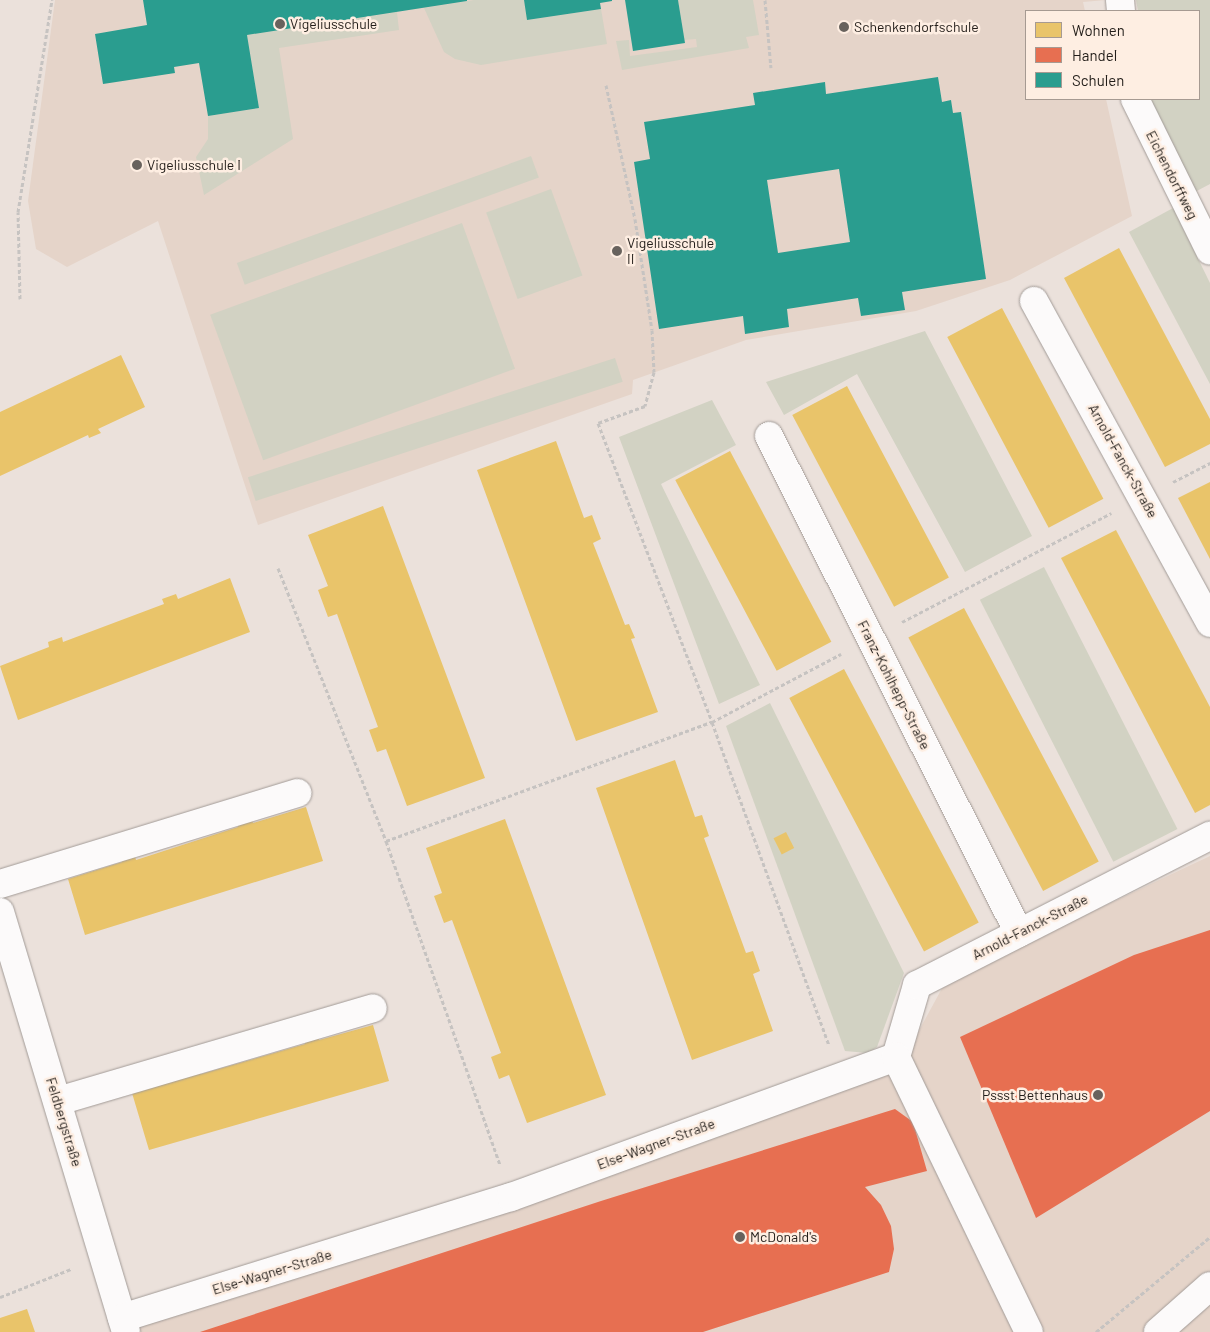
<!DOCTYPE html>
<html>
<head>
<meta charset="utf-8">
<style>
  body { margin:0 }
  #map { position:relative; width:1210px; height:1332px; overflow:hidden; background:#ebe1db; font-family:Barlow,sans-serif }
  div>[style] { position:absolute }
  [style*='--x'] { left:calc(var(--x)*1px); top:calc(var(--y)*1px); width:calc(var(--w)*1px); rotate:calc(var(--a)*1deg) }
  .built>* { inset:0; background:#e5d4c9 }
  .green>* { inset:0; background:#d2d2c3; transform-origin:0 0 }
  .homes>* { inset:0; background:#e9c46a; transform-origin:0 0 }
  .shops>* { inset:0; background:#e76f51 }
  .schools>* { inset:0; background:#2a9d8f }
  .path>* { height:3px; margin-top:-1.5px; transform-origin:0; background:repeating-linear-gradient(90deg,#c6c3c1 0 4px,transparent 0 6.5px) }
  .roads { filter:drop-shadow(0 0 1px #a29b97) drop-shadow(0 0 1px #a29b97) }
  .minor>* { height:28px; margin:-14px; padding:0 14px; transform-origin:14px; border-radius:14px; background:#fcfafa }
  .major>* { height:28px; margin:-14px; padding:0 14px; transform-origin:14px; border-radius:14px; background:#fcfafa }
  .dots>* { width:14px; height:14px; translate:-50% -50%; box-sizing:border-box; border:2px solid #feeee2; border-radius:50% }
  span { translate:-50% -50%; white-space:nowrap; text-align:center; line-height:1.15; -webkit-text-stroke:5px #feeee2; paint-order:stroke }
  .poi-label { font-size:14px; color:#221d19 }
  .left { translate:0 -50%; text-align:left }
  .right { translate:-100% -50%; text-align:right }
  .street-label { font-size:14px; color:#221d19 }
  .legend { position:absolute; left:1025px; top:10px; width:175px; height:90px; box-sizing:border-box; background:#feeee2; border:1px solid #a69a92; margin:0; padding:6px 9px; list-style:none; font-size:15px; color:#221d19 }
  .legend li { display:flex; align-items:center; gap:10px; height:25px }
  .legend b { width:25px; border:1px solid #a69a92 }
</style>
</head>
<body>
<div id="map">
  <div class="built">
    <div style="clip-path:polygon(55px 0,1106px 0,1083px 2px,1085px 11px,1026px 11px,1026px 99px,1106px 99px,1132px 216px,1010px 280px,916px 311px,746px 340px,633px 380px,632px 394px,258px 525px,158px 221px,67px 267px,36px 249px,28px 201px)"></div>
    <div style="clip-path:polygon(1210px 856px,1210px 1332px,131px 1332px,128px 1323px,904px 1058px,946px 981px)"></div>
  </div>
  <div class="green">
    <div style="clip-path:polygon(474px 0,524px 0,528px 20px,601px 9px,607px 44px,481px 65px,455px 59px,444px 52px,424px 8px)"></div>
    <div style="clip-path:polygon(678px 0,753px 0,759px 35px,746px 37px,749px 48px,622px 70px,616px 41px,629px 40px,630px 56px,697px 47px,696px 39px,684px 40px)"></div>
    <div style="clip-path:polygon(1136px 0,1210px 0,1210px 184px,1191px 194px,1150px 99px,1199px 99px,1199px 11px,1138px 11px)"></div>
    <div style="clip-path:polygon(397px 12px,399px 30px,279px 48px,293px 139px,204px 195px,196px 157px,208px 139px,208px 116px,259px 108px,247px 35px)"></div>
    <div style="left:531px;top:156px;width:23px;height:313px;rotate:70deg"></div>
    <div style="left:551px;top:189px;width:92px;height:69px;rotate:70deg"></div>
    <div style="clip-path:polygon(1173px 208px,1210px 283px,1210px 384px,1129px 232px)"></div>
    <div style="left:462px;top:223px;width:155px;height:268px;rotate:70deg"></div>
    <div style="clip-path:polygon(925px 331px,1032px 536px,965px 572px,857px 374px,784px 415px,766px 382px)"></div>
    <div style="left:615px;top:358px;width:25px;height:386px;rotate:72deg"></div>
    <div style="clip-path:polygon(712px 400px,736px 445px,661px 484px,760px 685px,719px 704px,619px 437px)"></div>
    <div style="left:1044px;top:567px;width:294px;height:72px;rotate:63deg"></div>
    <div style="clip-path:polygon(770px 703px,904px 973px,877px 1047px,868px 1053px,845px 1051px,726px 726px)"></div>
  </div>
  <div class="homes">
    <div style="clip-path:polygon(1119px 248px,1210px 419px,1210px 444px,1165px 467px,1064px 278px)"></div>
    <div style="left:1002px;top:308px;width:216px;height:62px;rotate:62deg"></div>
    <div style="clip-path:polygon(121px 355px,145px 407px,98px 429px,101px 433px,89px 438px,88px 435px,0 476px,0 412px)"></div>
    <div style="left:847px;top:386px;width:217px;height:62px;rotate:62deg"></div>
    <div style="clip-path:polygon(556px 441px,584px 518px,592px 515px,601px 539px,593px 543px,625px 625px,629px 624px,635px 638px,631px 639px,658px 712px,576px 741px,477px 470px)"></div>
    <div style="left:730px;top:451px;width:216px;height:62px;rotate:62deg"></div>
    <div style="clip-path:polygon(1210px 482px,1210px 559px,1178px 498px)"></div>
    <div style="clip-path:polygon(383px 506px,485px 778px,407px 806px,386px 749px,377px 752px,369px 730px,378px 727px,337px 614px,328px 617px,318px 590px,328px 586px,308px 535px)"></div>
    <div style="clip-path:polygon(1116px 530px,1210px 707px,1210px 805px,1195px 813px,1061px 558px)"></div>
    <div style="clip-path:polygon(230px 578px,250px 632px,18px 720px,0 666px,49px 647px,48px 642px,62px 637px,63px 642px,164px 604px,162px 599px,176px 594px,178px 599px)"></div>
    <div style="left:964px;top:608px;width:287px;height:63px;rotate:62deg"></div>
    <div style="left:844px;top:669px;width:287px;height:62px;rotate:62deg"></div>
    <div style="clip-path:polygon(675px 760px,695px 817px,702px 815px,709px 836px,704px 838px,746px 953px,753px 951px,760px 971px,753px 974px,773px 1031px,692px 1060px,596px 788px)"></div>
    <div style="clip-path:polygon(306px 807px,323px 861px,85px 935px,68px 879px,122px 862px,120px 857px,134px 853px,136px 860px,238px 827px,237px 821px,251px 817px,253px 823px)"></div>
    <div style="clip-path:polygon(505px 819px,606px 1095px,527px 1123px,509px 1075px,499px 1079px,491px 1057px,501px 1053px,452px 920px,444px 923px,434px 896px,442px 893px,426px 848px)"></div>
    <div style="left:786px;top:832px;width:18px;height:14px;rotate:63deg"></div>
    <div style="clip-path:polygon(373px 1025px,389px 1081px,149px 1150px,132px 1093px,200px 1069px,201px 1074px,305px 1044px,304px 1039px,318px 1035px,319px 1040px)"></div>
    <div style="clip-path:polygon(27px 1309px,35px 1332px,0 1332px,0 1318px)"></div>
  </div>
  <div class="shops">
    <div style="clip-path:polygon(1210px 930px,1210px 1111px,1036px 1218px,960px 1037px,1134px 955px)"></div>
    <div style="clip-path:polygon(895px 1109px,913px 1122px,927px 1171px,865px 1187px,881px 1205px,891px 1226px,894px 1249px,889px 1272px,703px 1332px,200px 1332px,601px 1201px)"></div>
  </div>
  <div class="schools">
    <div style="clip-path:polygon(143px 0,467px 0,467px 1px,247px 35px,259px 108px,208px 116px,199px 63px,174px 67px,175px 73px,103px 84px,95px 34px,147px 25px)"></div>
    <div style="clip-path:polygon(524px 0,612px 0,612px 1px,600px 3px,601px 9px,527px 20px)"></div>
    <div style="clip-path:polygon(625px 0,678px 0,685px 43px,633px 51px)"></div>
    <div style="clip-path:polygon(evenodd,938px 77px,942px 102px,951px 100px,953px 113px,961px 112px,986px 279px,902px 292px,905px 310px,861px 316px,858px 298px,787px 309px,789px 327px,745px 334px,743px 316px,659px 329px,634px 162px,650px 159px,644px 122px,755px 105px,753px 93px,825px 82px,826px 94px,938px 77px,839px 169px,850px 242px,778px 253px,767px 180px,839px 169px)"></div>
  </div>
  <div class="path">
    <div style="--x:765;--y:0;--w:68;--a:85"></div>
    <div style="--x:606;--y:85;--w:137;--a:77.8"></div>
    <div style="--x:635;--y:219;--w:112;--a:81.3"></div>
    <div style="--x:652;--y:330;--w:42;--a:87.3"></div>
    <div style="--x:654;--y:372;--w:35;--a:105"></div>
    <div style="--x:645;--y:406;--w:50;--a:160.1"></div>
    <div style="--x:598;--y:423;--w:320;--a:69.1"></div>
    <div style="--x:712;--y:722;--w:344;--a:70.1"></div>
    <div style="--x:20;--y:299;--w:87;--a:-91.3"></div>
    <div style="--x:18;--y:212;--w:215;--a:-80.9"></div>
    <div style="--x:1173;--y:482;--w:42;--a:-27.2"></div>
    <div style="--x:278;--y:568;--w:294;--a:68.4"></div>
    <div style="--x:386;--y:841;--w:343;--a:70.6"></div>
    <div style="--x:902;--y:622;--w:236;--a:-27.5"></div>
    <div style="--x:386;--y:841;--w:347;--a:-20.1"></div>
    <div style="--x:712;--y:722;--w:146;--a:-27.8"></div>
    <div style="--x:0;--y:1297;--w:76;--a:-21.5"></div>
    <div style="--x:1096;--y:1332;--w:148;--a:-39.8"></div>
  </div>
  <div class="roads">
    <div class="minor">
      <div style="--x:1120;--y:0;--w:11;--a:85"></div>
      <div style="--x:1135;--y:99;--w:169;--a:63.7"></div>
      <div style="--x:1034;--y:301;--w:367;--a:61.3"></div>
      <div style="--x:769;--y:436;--w:556;--a:63.3"></div>
      <div style="--x:0;--y:884;--w:311;--a:-17"></div>
      <div style="--x:0;--y:912;--w:438;--a:73.3"></div>
      <div style="--x:896;--y:1057;--w:75;--a:-73.7"></div>
      <div style="--x:917;--y:985;--w:329;--a:-27"></div>
      <div style="--x:58;--y:1101;--w:328;--a:-16.4"></div>
      <div style="--x:122;--y:1318;--w:407;--a:-17.3"></div>
      <div style="--x:511;--y:1197;--w:410;--a:-20"></div>
      <div style="--x:896;--y:1057;--w:305;--a:64.2"></div>
    </div>
    <div class="major">
      <div style="--x:1158;--y:1332;--w:69;--a:-41.5"></div>
    </div>
  </div>
  <div class="dots">
    <div style="left:280px;top:24px;background:#68625d"></div>
    <div style="left:844px;top:27px;background:#68625d"></div>
    <div style="left:137px;top:165px;background:#68625d"></div>
    <div style="left:617px;top:251px;background:#68625d"></div>
    <div style="left:1098px;top:1095px;background:#68625d"></div>
    <div style="left:740px;top:1237px;background:#68625d"></div>
  </div>
  <div class="poi-label">
    <span class="left" style="left:290px;top:24px">Vigeliusschule</span>
    <span class="left" style="left:854px;top:27px">Schenkendorfschule</span>
    <span class="left" style="left:147px;top:165px">Vigeliusschule I</span>
    <span class="left" style="left:627px;top:251px">Vigeliusschule<br>II</span>
    <span class="right" style="left:1088px;top:1095px">Pssst Bettenhaus</span>
    <span class="left" style="left:750px;top:1237px">McDonald's</span>
  </div>
  <div class="street-label">
    <span style="left:1172px;top:175px;rotate:63deg">Eichendorffweg</span>
    <span style="left:1123px;top:461px;rotate:61deg">Arnold-Fanck-Straße</span>
    <span style="left:894px;top:685px;rotate:63deg">Franz-Kohlhepp-Straße</span>
    <span style="left:1030px;top:927px;rotate:-27deg">Arnold-Fanck-Straße</span>
    <span style="left:64px;top:1122px;rotate:73deg">Feldbergstraße</span>
    <span style="left:656px;top:1144px;rotate:-20deg">Else-Wagner-Straße</span>
    <span style="left:272px;top:1272px;rotate:-17deg">Else-Wagner-Straße</span>
  </div>
  <ul class="legend">
  <li><b style="height:14px;background:#e9c46a"></b>Wohnen</li>
  <li><b style="height:14px;background:#e76f51"></b>Handel</li>
  <li><b style="height:14px;background:#2a9d8f"></b>Schulen</li>
  </ul>
</div>
</body>
</html>
